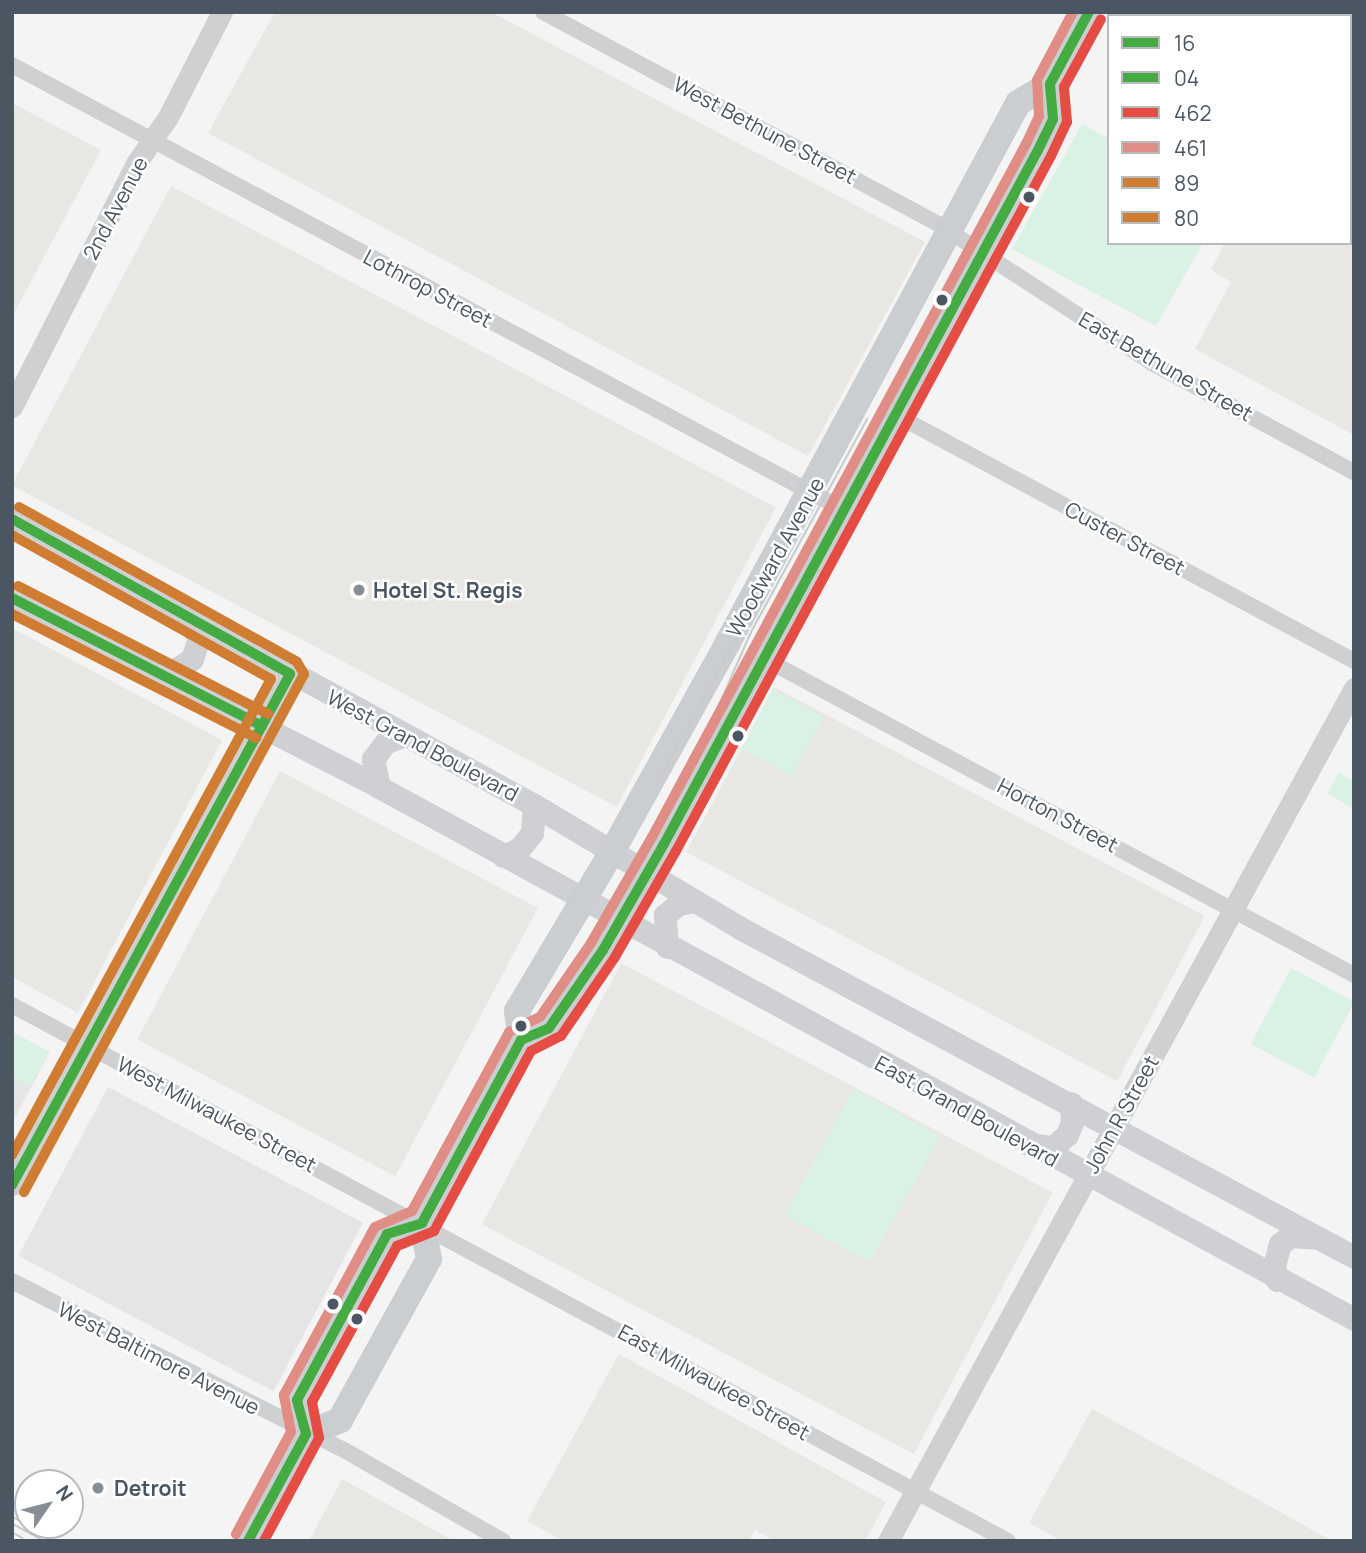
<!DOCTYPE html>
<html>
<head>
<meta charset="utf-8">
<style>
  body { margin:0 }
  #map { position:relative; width:1366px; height:1553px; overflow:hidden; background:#f4f4f4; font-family:Manrope,sans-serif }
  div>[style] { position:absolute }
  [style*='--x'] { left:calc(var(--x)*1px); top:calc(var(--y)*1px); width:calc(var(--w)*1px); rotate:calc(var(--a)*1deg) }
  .commercial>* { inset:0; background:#e8e7e3; transform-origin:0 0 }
  .education>* { inset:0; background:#e6e5e6; transform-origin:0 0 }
  .green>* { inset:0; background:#d9f2e3; transform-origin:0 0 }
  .minor>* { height:16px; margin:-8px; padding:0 8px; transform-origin:8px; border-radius:8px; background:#ced0d2 }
  .tertiary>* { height:21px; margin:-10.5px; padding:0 10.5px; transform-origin:10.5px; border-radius:10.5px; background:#ced0d2 }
  .secondary>* { height:23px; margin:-11.5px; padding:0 11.5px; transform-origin:11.5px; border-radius:11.5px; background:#ced0d4 }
  .primary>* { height:26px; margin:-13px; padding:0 13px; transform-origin:13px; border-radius:13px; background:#caced1 }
  .tram>* { height:2px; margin:-1px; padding:0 1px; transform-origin:1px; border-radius:1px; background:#c9cacc }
  .rail>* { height:8px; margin-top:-4px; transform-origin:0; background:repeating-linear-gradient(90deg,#fff 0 16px,#c9cacc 0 32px); box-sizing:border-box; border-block:2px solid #c9cacc }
  .bus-1>* { height:10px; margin:-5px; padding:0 5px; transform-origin:5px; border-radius:5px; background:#44aa42 }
  .bus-2>* { height:10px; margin:-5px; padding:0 5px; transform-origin:5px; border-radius:5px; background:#44aa42 }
  .bus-3>* { height:10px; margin:-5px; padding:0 5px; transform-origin:5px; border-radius:5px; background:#e54c44 }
  .bus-4>* { height:10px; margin:-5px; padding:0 5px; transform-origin:5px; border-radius:5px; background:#e08d85 }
  .bus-5>* { height:10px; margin:-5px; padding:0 5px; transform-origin:5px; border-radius:5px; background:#d07c32 }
  .bus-6>* { height:10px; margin:-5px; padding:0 5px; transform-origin:5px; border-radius:5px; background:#d07c32 }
  .dots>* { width:19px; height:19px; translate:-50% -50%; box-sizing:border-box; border:4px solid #fff; border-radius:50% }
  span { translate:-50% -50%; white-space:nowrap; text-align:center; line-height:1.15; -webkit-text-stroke:5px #fff; paint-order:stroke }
  .street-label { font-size:21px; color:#4a5661 }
  .poi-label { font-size:21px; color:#4a5661; font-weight:700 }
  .left { translate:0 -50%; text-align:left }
  .frame { position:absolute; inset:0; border:14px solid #4a5661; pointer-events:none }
  .legend { position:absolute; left:1107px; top:14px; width:245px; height:231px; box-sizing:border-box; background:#fff; border:2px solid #b7bbc0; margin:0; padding:9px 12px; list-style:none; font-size:21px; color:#4a5661 }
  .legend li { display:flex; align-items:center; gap:14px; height:35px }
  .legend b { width:35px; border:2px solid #b7bbc0 }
  .north { position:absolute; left:14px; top:1469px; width:70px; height:70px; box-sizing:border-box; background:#fff; border:2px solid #b7bbc0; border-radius:50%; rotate:55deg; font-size:19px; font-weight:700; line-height:28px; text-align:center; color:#4a5661 }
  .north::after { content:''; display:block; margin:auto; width:24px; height:32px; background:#868d94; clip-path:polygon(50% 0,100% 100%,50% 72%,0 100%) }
</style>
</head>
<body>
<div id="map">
  <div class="commercial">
    <div style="clip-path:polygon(275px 12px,491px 12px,925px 242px,808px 456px,208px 133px)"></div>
    <div style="clip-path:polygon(1350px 12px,1354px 12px,1354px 435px,1195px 349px,1231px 282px,1211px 270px,1225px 243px,1350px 243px)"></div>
    <div style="clip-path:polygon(12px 103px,101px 150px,12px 317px)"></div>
    <div style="left:171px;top:186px;width:685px;height:339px;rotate:28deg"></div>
    <div style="clip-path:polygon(12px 628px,222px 740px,78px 1013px,12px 977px)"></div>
    <div style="left:774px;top:687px;width:488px;height:187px;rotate:28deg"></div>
    <div style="left:280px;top:771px;width:292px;height:304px;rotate:28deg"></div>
    <div style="left:621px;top:963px;width:489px;height:296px;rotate:28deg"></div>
    <div style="clip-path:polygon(619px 1354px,886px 1502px,865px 1541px,775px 1541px,755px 1530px,749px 1541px,563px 1541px,527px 1521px)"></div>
    <div style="clip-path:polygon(1092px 1409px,1266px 1504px,1332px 1541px,1062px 1541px,1029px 1523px)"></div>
    <div style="clip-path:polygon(342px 1479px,454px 1541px,309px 1541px)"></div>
  </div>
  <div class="education">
    <div style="clip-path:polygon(12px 1032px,50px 1052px,12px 1123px)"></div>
    <div style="left:108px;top:1087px;width:289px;height:191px;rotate:28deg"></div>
  </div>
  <div class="green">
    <div style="clip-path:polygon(1082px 124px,1109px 139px,1109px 243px,1203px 243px,1156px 326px,1012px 249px)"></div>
    <div style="left:773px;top:690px;width:57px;height:67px;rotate:28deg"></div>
    <div style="clip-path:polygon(1339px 773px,1354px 781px,1354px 809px,1327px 794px)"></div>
    <div style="left:1291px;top:968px;width:72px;height:86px;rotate:28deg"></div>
    <div style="clip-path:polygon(12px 1033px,49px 1052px,30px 1086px,12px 1077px)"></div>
    <div style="left:854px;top:1089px;width:98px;height:144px;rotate:29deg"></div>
  </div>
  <div class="minor">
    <div style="--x:543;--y:12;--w:448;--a:28.2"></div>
    <div style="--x:938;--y:224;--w:255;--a:33"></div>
    <div style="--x:1152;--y:363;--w:230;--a:28.4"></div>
    <div style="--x:12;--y:65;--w:944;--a:28.14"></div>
    <div style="--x:896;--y:415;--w:520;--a:28.24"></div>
    <div style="--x:761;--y:657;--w:673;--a:28.2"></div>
    <div style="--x:12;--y:1005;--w:1131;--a:28.29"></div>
    <div style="--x:12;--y:1281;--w:381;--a:27"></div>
    <div style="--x:351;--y:1454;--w:175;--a:29.8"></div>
  </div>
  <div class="tertiary">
    <div style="--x:12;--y:407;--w:275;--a:-63"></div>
    <div style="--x:137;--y:162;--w:55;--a:-55.4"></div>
    <div style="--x:168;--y:117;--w:118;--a:-62.8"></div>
    <div style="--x:12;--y:1185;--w:582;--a:-61.45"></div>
    <div style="--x:888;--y:1541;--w:972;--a:-61.35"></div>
  </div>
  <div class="secondary">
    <div style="--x:12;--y:519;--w:595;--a:28.72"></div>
    <div style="--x:534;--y:805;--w:240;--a:30.8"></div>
    <div style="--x:740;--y:928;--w:697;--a:28.18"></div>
    <div style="--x:12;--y:598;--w:413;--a:27.2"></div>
    <div style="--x:379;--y:787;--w:1111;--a:28.62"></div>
    <div style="--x:153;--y:671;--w:22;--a:-3"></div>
    <div style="--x:175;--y:670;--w:20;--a:-33"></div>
    <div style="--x:192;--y:659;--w:23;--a:-72"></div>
    <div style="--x:199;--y:637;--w:24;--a:-125"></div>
    <div style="--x:379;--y:787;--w:29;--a:-102"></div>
    <div style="--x:373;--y:759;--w:20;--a:-53"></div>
    <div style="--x:385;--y:743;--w:21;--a:-23"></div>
    <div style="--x:503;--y:856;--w:17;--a:-24"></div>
    <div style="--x:519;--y:849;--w:21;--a:-51"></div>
    <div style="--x:532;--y:833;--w:28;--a:-86"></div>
    <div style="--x:667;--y:947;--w:32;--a:-94"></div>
    <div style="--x:665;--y:915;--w:17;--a:-40"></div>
    <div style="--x:678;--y:904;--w:17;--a:-10"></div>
    <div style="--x:1028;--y:1144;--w:25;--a:7"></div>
    <div style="--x:1053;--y:1147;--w:18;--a:-41"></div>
    <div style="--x:1067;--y:1135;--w:14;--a:-69"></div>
    <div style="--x:1072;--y:1122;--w:19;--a:-93"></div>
    <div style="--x:1277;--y:1280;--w:14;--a:-102"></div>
    <div style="--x:1274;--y:1266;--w:23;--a:-75"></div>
    <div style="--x:1280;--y:1244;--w:13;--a:-39"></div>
    <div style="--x:1290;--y:1236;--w:26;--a:4"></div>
  </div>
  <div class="primary">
    <div style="--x:521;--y:1040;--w:30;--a:-23"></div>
    <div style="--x:549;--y:1028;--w:95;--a:-55.3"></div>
    <div style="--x:603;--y:950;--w:122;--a:-60.1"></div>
    <div style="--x:664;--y:844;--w:788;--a:-61.68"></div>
    <div style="--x:1038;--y:150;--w:34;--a:-64"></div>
    <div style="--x:1053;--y:119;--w:35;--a:-95"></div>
    <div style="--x:306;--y:1434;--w:35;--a:-105"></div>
    <div style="--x:297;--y:1400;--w:189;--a:-61.5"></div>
    <div style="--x:387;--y:1234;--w:37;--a:-17"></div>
    <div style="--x:248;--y:1541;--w:122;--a:-61.5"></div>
    <div style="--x:306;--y:1434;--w:37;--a:-22"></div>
    <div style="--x:340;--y:1420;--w:184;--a:-61.1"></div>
    <div style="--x:429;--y:1259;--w:37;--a:-101"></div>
    <div style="--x:422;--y:1223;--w:208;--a:-61.6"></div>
    <div style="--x:521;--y:1040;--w:29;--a:-98"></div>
    <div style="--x:517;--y:1011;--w:187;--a:-59.2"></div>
    <div style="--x:613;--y:850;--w:235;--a:-61"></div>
    <div style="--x:727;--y:644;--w:614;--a:-61.72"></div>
    <div style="--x:1018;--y:103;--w:37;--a:-31"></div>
    <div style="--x:1050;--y:84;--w:82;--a:-61.6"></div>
  </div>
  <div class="tram">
    <div style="--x:681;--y:777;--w:54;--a:-60.1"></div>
    <div style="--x:708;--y:730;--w:107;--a:-66.3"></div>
    <div style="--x:751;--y:632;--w:243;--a:-61.4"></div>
    <div style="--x:656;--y:786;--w:193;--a:-61.6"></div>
  </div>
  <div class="rail">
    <div style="--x:12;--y:1520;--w:43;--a:28.9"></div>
    <div style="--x:12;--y:1536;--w:11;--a:27"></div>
  </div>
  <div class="bus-1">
    <div style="--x:12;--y:519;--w:318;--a:29.1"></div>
    <div style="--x:12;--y:598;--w:281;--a:27.1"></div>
    <div style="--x:12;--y:1185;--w:582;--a:-61.45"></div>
  </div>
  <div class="bus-2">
    <div style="--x:248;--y:1541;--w:122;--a:-61.5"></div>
    <div style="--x:306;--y:1434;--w:35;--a:-105"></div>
    <div style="--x:297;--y:1400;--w:189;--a:-61.5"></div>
    <div style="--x:387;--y:1234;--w:37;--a:-17"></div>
    <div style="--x:422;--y:1223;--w:208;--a:-61.6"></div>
    <div style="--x:521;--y:1040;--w:30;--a:-23"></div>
    <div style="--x:549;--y:1028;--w:95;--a:-55.3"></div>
    <div style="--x:603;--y:950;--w:122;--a:-60.1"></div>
    <div style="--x:664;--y:844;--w:788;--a:-61.68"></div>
    <div style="--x:1038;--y:150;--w:34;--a:-64"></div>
    <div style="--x:1053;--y:119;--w:35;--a:-95"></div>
    <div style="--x:1050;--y:84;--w:82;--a:-61.6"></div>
  </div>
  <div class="bus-3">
    <div style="--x:264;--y:1541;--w:117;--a:-61.9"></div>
    <div style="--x:319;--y:1438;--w:37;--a:-101"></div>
    <div style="--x:312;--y:1402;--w:178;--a:-61.4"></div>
    <div style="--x:397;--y:1246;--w:40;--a:-22"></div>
    <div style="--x:434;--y:1231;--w:204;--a:-61.7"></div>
    <div style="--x:531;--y:1051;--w:34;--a:-27"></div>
    <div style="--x:561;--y:1036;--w:96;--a:-55.6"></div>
    <div style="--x:615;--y:957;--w:122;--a:-60.1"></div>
    <div style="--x:676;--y:851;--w:790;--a:-61.65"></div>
    <div style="--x:1051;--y:156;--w:38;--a:-65"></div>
    <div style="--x:1067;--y:122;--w:35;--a:-95"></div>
    <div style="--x:1064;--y:87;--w:77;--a:-61.4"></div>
  </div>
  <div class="bus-4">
    <div style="--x:236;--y:1534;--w:116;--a:-61.7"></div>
    <div style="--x:291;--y:1432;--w:38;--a:-101"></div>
    <div style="--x:284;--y:1395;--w:191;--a:-61.6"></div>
    <div style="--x:375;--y:1227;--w:40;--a:-23.4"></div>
    <div style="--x:412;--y:1211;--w:204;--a:-61.5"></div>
    <div style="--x:509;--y:1032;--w:34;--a:-26"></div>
    <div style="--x:540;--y:1017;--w:90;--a:-55.4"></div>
    <div style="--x:591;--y:943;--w:122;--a:-60.1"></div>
    <div style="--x:652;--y:837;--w:787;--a:-61.65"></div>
    <div style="--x:1026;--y:144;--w:31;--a:-65"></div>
    <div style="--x:1039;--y:116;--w:36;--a:-93"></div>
    <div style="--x:1037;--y:80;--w:77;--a:-62.1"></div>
  </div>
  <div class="bus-5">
    <div style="--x:12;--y:535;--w:296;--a:29.1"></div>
    <div style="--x:271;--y:679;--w:542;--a:118.55"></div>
    <div style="--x:12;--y:614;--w:274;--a:26.9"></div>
  </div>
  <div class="bus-6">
    <div style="--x:19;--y:507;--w:318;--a:29.1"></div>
    <div style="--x:297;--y:662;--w:14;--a:60"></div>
    <div style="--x:304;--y:674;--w:589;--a:118.39"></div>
    <div style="--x:18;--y:586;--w:281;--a:27.1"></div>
  </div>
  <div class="dots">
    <div style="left:1029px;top:197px;background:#4a5661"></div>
    <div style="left:942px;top:300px;background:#4a5661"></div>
    <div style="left:359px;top:590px;background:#868d94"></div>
    <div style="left:738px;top:736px;background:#4a5661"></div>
    <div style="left:521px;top:1026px;background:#4a5661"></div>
    <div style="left:333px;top:1304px;background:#4a5661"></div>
    <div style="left:357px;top:1319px;background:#4a5661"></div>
    <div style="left:98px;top:1488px;background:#868d94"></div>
  </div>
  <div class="street-label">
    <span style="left:765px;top:130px;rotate:28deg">West Bethune Street</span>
    <span style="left:115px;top:208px;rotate:-62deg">2nd Avenue</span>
    <span style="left:428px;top:288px;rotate:28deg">Lothrop Street</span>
    <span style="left:1166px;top:366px;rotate:30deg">East Bethune Street</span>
    <span style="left:1125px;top:538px;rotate:28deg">Custer Street</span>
    <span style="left:775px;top:557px;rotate:-61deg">Woodward Avenue</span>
    <span style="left:423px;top:745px;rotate:28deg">West Grand Boulevard</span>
    <span style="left:1058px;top:815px;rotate:28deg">Horton Street</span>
    <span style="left:967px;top:1111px;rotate:29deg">East Grand Boulevard</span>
    <span style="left:217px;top:1114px;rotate:28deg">West Milwaukee Street</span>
    <span style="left:1121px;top:1114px;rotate:-61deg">John R Street</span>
    <span style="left:159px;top:1358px;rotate:27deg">West Baltimore Avenue</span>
    <span style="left:714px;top:1382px;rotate:29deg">East Milwaukee Street</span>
  </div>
  <div class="poi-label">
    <span class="left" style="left:373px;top:590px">Hotel St. Regis</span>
    <span class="left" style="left:114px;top:1488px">Detroit</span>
  </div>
  <div class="frame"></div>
  <ul class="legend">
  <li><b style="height:9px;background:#44aa42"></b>16</li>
  <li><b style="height:9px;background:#44aa42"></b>04</li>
  <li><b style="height:9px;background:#e54c44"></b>462</li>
  <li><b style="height:9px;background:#e08d85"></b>461</li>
  <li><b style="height:9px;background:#d07c32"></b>89</li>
  <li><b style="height:9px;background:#d07c32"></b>80</li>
  </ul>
  <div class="north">N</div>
</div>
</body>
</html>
